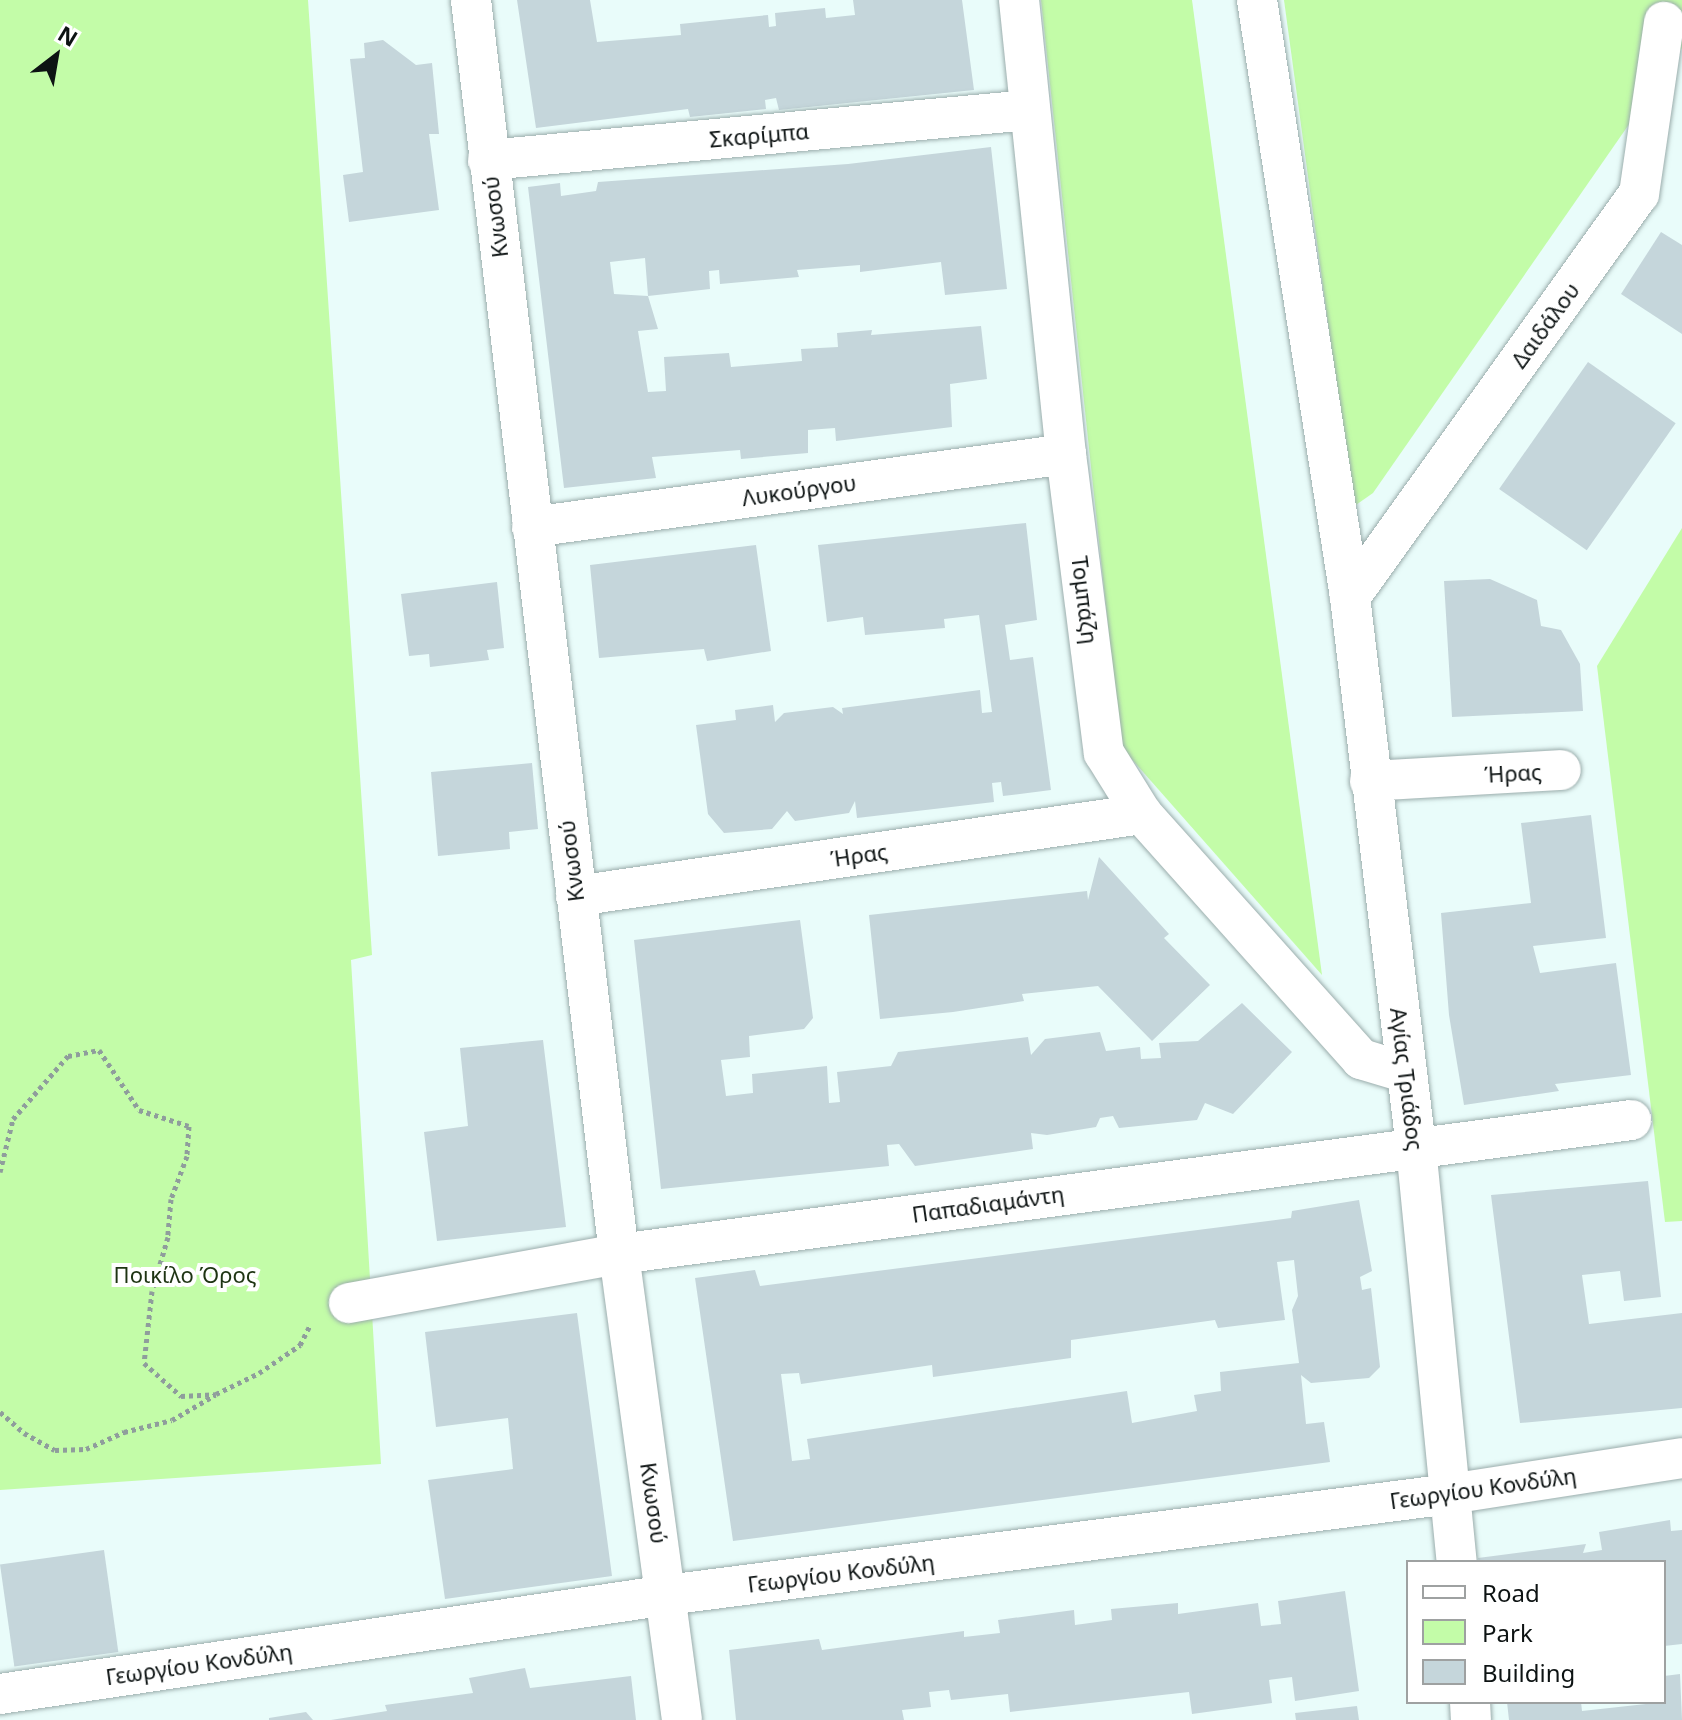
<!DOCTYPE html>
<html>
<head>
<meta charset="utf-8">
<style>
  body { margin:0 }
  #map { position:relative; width:1682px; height:1720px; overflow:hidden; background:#e9fcfa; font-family:"Noto Sans",sans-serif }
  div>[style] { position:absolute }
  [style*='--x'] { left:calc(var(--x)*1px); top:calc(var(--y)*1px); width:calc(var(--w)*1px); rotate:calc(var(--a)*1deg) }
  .green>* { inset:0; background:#c3fca8 }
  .building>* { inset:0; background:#c5d6db; transform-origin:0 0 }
  .path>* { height:5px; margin-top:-2.5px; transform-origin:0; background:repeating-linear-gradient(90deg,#8f9d9c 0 4px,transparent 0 8px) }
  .roads { filter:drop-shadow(0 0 2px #9badac) drop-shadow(0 0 2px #9badac) }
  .minor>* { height:40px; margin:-20px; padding:0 20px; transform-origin:20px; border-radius:20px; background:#fff }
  span { translate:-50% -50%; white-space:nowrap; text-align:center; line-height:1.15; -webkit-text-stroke:8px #fff; paint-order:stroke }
  .street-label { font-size:22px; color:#0d1313 }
  .park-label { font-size:22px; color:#1e3413 }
  .legend { position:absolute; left:1406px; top:1560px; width:260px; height:144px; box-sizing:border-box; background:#fff; border:2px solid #9ea1a1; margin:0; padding:10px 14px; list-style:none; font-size:24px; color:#0d1313 }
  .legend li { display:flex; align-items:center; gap:16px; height:40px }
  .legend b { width:40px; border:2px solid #9ea1a1 }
  .north { position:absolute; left:16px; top:16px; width:80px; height:80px; -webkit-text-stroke:6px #fff; paint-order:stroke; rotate:31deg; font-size:22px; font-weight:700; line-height:32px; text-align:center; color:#0d1313 }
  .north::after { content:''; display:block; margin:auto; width:28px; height:36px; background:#0d1313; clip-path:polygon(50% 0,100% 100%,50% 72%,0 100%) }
</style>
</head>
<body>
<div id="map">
  <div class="green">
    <div style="clip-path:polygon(0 0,308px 0,372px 955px,351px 960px,381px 1464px,0 1490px)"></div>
    <div style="clip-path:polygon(1041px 0,1192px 0,1322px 975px,1121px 747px)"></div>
    <div style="clip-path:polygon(1284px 0,1682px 0,1682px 48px,1373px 493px,1353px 507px)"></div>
    <div style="clip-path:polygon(1682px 528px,1682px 1221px,1665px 1222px,1597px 666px)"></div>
  </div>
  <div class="building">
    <div style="clip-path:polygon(517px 0,590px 0,597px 42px,681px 35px,680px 24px,768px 15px,769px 27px,776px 26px,775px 13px,825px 8px,826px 18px,855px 15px,853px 0,962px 0,974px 90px,779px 110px,776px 98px,765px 100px,766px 109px,690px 117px,688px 109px,536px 128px)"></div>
    <div style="clip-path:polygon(383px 40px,416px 65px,432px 63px,439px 134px,429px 134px,439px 210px,349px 222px,343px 175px,363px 172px,350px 59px,365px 58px,364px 43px)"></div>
    <div style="clip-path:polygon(evenodd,991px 147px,1007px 289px,945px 295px,941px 262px,860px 272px,860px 265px,797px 270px,799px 277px,720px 284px,719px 270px,709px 271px,710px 289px,648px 296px,658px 329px,638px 331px,648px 392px,666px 391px,664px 357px,729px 353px,731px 367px,802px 361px,801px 349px,838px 347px,837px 333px,872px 330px,871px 335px,981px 326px,987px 379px,950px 384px,952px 427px,836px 441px,835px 428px,808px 430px,808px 453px,741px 459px,740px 450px,652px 457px,656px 478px,564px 488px,528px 187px,560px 183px,561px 196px,596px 191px,598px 182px,848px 164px,991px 147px,645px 258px,648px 296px,614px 294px,610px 262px,645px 258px)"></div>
    <div style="clip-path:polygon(1661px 232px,1682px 245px,1682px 334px,1621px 294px)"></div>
    <div style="left:1588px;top:362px;width:107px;height:155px;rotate:35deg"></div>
    <div style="clip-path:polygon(1026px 523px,1037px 620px,1005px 625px,1010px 660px,1033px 657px,1051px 790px,1003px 796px,1001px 782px,992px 783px,994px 802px,857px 818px,855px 801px,849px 813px,795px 821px,787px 811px,772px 829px,724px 833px,708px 814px,696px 725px,736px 720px,735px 710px,773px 705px,775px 722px,784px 713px,833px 707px,843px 714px,842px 708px,980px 690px,982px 713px,992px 712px,979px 615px,944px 619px,945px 628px,865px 635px,863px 617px,827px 622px,818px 545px)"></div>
    <div style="clip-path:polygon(756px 545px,771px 651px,707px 661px,704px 649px,599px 658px,590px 565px)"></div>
    <div style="clip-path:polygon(1490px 579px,1537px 600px,1541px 626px,1561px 630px,1580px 664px,1583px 711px,1452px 717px,1444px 581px)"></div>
    <div style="clip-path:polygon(497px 582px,504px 648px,487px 650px,489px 660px,430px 667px,429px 654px,409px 656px,401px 594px)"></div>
    <div style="clip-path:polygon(532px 763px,538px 829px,509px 832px,510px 849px,438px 856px,431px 772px)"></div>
    <div style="clip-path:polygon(1591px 815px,1606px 938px,1533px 946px,1540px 973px,1616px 963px,1631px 1075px,1555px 1084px,1559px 1091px,1464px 1105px,1449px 1015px,1441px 913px,1531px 903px,1521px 823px)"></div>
    <div style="clip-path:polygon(1099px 857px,1169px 934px,1164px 938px,1210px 985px,1152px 1041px,1098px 986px,1022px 994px,1024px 1001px,953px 1012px,880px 1019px,869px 915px,1087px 891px,1088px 900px)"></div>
    <div style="clip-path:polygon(800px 920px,813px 1018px,804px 1029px,749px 1036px,750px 1057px,721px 1060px,726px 1096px,753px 1093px,752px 1074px,827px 1066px,829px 1103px,840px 1102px,837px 1072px,891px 1066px,898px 1052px,1028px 1037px,1031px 1055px,1045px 1039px,1100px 1032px,1106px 1051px,1140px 1047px,1141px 1059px,1161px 1058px,1159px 1043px,1198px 1041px,1242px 1003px,1292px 1052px,1233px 1114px,1205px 1103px,1197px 1120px,1119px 1128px,1113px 1116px,1100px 1118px,1096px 1127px,1047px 1135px,1031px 1133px,1033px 1149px,915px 1166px,899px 1144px,887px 1145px,889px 1166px,661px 1189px,634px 940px)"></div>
    <div style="clip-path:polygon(543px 1040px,566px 1227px,437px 1241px,424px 1132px,468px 1126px,460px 1048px)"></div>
    <div style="clip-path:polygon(1648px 1181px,1661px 1297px,1624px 1301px,1620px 1271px,1582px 1275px,1589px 1324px,1682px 1313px,1682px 1408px,1520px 1423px,1491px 1195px)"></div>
    <div style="clip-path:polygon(evenodd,1359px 1200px,1372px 1271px,1360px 1277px,1362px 1290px,1371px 1288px,1380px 1367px,1369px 1378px,1311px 1383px,1301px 1375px,1306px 1424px,1324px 1422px,1330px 1462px,733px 1541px,695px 1278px,755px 1270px,760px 1286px,1291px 1218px,1292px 1211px,1359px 1200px,1294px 1260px,1298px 1296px,1292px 1310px,1299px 1363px,1220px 1372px,1221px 1391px,1194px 1395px,1197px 1411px,1132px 1423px,1127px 1391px,807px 1439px,810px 1459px,792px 1461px,781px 1374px,799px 1373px,801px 1384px,932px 1365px,933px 1377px,1071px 1358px,1071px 1340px,1215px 1320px,1218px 1328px,1285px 1320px,1277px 1262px,1294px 1260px)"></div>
    <div style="clip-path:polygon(577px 1313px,612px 1576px,445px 1599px,428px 1480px,513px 1469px,508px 1418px,436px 1427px,425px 1332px)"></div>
    <div style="clip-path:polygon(1670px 1520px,1671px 1531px,1682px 1530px,1682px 1644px,1664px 1646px,1664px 1562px,1479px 1562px,1478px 1558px,1586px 1544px,1583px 1553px,1602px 1550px,1599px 1532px)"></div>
    <div style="left:104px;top:1550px;width:103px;height:105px;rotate:82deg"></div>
    <div style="clip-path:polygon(1345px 1591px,1359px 1691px,1295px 1701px,1292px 1677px,1269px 1680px,1272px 1703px,1192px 1714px,1189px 1692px,1010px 1712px,1008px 1694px,951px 1700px,949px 1690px,929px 1692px,931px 1707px,902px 1710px,904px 1720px,736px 1720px,729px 1650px,819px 1639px,822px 1650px,964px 1631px,964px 1637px,1000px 1633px,998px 1620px,1074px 1610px,1075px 1625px,1112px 1620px,1111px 1609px,1178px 1603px,1178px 1614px,1258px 1603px,1261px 1626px,1281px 1624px,1278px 1601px)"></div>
    <div style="clip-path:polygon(525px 1668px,530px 1688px,631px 1676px,636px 1720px,331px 1720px,387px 1711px,385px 1705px,473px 1693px,469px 1678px)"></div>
    <div style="clip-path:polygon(1680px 1674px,1682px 1720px,1509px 1720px,1507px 1702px,1581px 1702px,1582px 1711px,1664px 1702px,1664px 1676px)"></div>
    <div style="clip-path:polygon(1357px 1706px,1359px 1720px,1296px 1720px,1295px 1713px)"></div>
    <div style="clip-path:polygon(306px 1712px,313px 1720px,269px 1720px,269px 1718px)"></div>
  </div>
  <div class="path">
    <div style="--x:0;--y:1172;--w:55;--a:-76.2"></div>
    <div style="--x:13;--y:1119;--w:84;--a:-48.9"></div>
    <div style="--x:68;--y:1056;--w:32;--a:-11"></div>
    <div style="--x:99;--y:1050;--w:72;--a:56.3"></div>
    <div style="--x:139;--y:1110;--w:52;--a:17.7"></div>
    <div style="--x:189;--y:1126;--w:30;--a:94"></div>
    <div style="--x:187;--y:1156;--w:46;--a:110.4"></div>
    <div style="--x:171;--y:1199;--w:38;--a:95"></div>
    <div style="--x:168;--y:1237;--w:56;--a:106.5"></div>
    <div style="--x:152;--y:1291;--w:72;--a:96.3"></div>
    <div style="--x:144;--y:1363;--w:50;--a:41.7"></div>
    <div style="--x:181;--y:1396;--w:35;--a:-3"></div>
    <div style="--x:216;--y:1394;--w:48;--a:-26"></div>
    <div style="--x:259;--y:1373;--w:50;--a:-34.3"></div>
    <div style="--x:300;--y:1345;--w:22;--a:-63"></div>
    <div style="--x:0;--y:1412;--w:32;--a:41"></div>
    <div style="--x:24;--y:1433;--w:35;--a:29"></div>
    <div style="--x:55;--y:1450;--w:31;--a:-2"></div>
    <div style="--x:86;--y:1449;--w:42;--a:-24.1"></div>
    <div style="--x:124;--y:1432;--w:49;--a:-14"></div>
    <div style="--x:172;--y:1420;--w:50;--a:-30.2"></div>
  </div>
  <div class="roads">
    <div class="minor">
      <div style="--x:471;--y:0;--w:1263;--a:83.27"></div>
      <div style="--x:619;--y:1254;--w:470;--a:82.3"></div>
      <div style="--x:1019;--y:0;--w:456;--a:84.1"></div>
      <div style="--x:1066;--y:454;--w:301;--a:82.8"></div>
      <div style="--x:1104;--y:753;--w:72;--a:58.1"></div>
      <div style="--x:1142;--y:814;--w:329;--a:48.2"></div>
      <div style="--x:1361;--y:1059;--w:48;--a:16.9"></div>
      <div style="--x:1257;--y:0;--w:604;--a:81.15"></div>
      <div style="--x:1350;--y:597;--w:554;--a:83.16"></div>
      <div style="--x:1416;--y:1147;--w:417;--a:84.4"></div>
      <div style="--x:488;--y:160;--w:543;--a:-5.28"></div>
      <div style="--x:532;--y:527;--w:539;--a:-7.78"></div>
      <div style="--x:1350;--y:597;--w:496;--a:-54.4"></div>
      <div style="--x:1639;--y:194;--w:174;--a:-81.7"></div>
      <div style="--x:1370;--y:781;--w:191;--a:-3.3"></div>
      <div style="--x:576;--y:896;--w:572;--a:-8.24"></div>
      <div style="--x:349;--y:1303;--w:274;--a:-10.3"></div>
      <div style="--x:619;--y:1254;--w:1021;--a:-7.54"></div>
      <div style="--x:0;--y:1694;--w:674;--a:-8.44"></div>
      <div style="--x:667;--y:1595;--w:789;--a:-7.35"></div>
      <div style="--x:1450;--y:1494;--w:235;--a:-8.8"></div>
      <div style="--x:1470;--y:1702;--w:18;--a:87"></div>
    </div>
  </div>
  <div class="street-label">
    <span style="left:759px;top:135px;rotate:-5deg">Σκαρίμπα</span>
    <span style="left:495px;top:217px;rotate:-97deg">Κνωσού</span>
    <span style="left:1545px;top:325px;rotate:-54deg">Δαιδάλου</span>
    <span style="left:799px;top:490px;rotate:-8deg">Λυκούργου</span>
    <span style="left:1085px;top:600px;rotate:83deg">Τομπάζη</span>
    <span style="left:1513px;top:773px;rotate:-3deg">Ήρας</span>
    <span style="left:859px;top:855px;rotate:-8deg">Ήρας</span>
    <span style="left:571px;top:861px;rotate:-97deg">Κνωσού</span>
    <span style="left:1407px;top:1079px;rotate:83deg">Αγίας Τριάδος</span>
    <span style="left:988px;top:1204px;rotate:-8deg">Παπαδιαμάντη</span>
    <span style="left:1483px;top:1488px;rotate:-8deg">Γεωργίου Κονδύλη</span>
    <span style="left:654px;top:1503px;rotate:82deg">Κνωσού</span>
    <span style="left:841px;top:1573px;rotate:-7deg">Γεωργίου Κονδύλη</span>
    <span style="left:199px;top:1664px;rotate:-8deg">Γεωργίου Κονδύλη</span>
  </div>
  <div class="park-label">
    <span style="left:185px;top:1275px">Ποικίλο Όρος</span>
  </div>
  <ul class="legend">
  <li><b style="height:10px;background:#fff"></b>Road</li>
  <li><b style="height:22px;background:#c3fca8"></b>Park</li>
  <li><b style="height:22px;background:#c5d6db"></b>Building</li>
  </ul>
  <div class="north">N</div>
</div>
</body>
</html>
